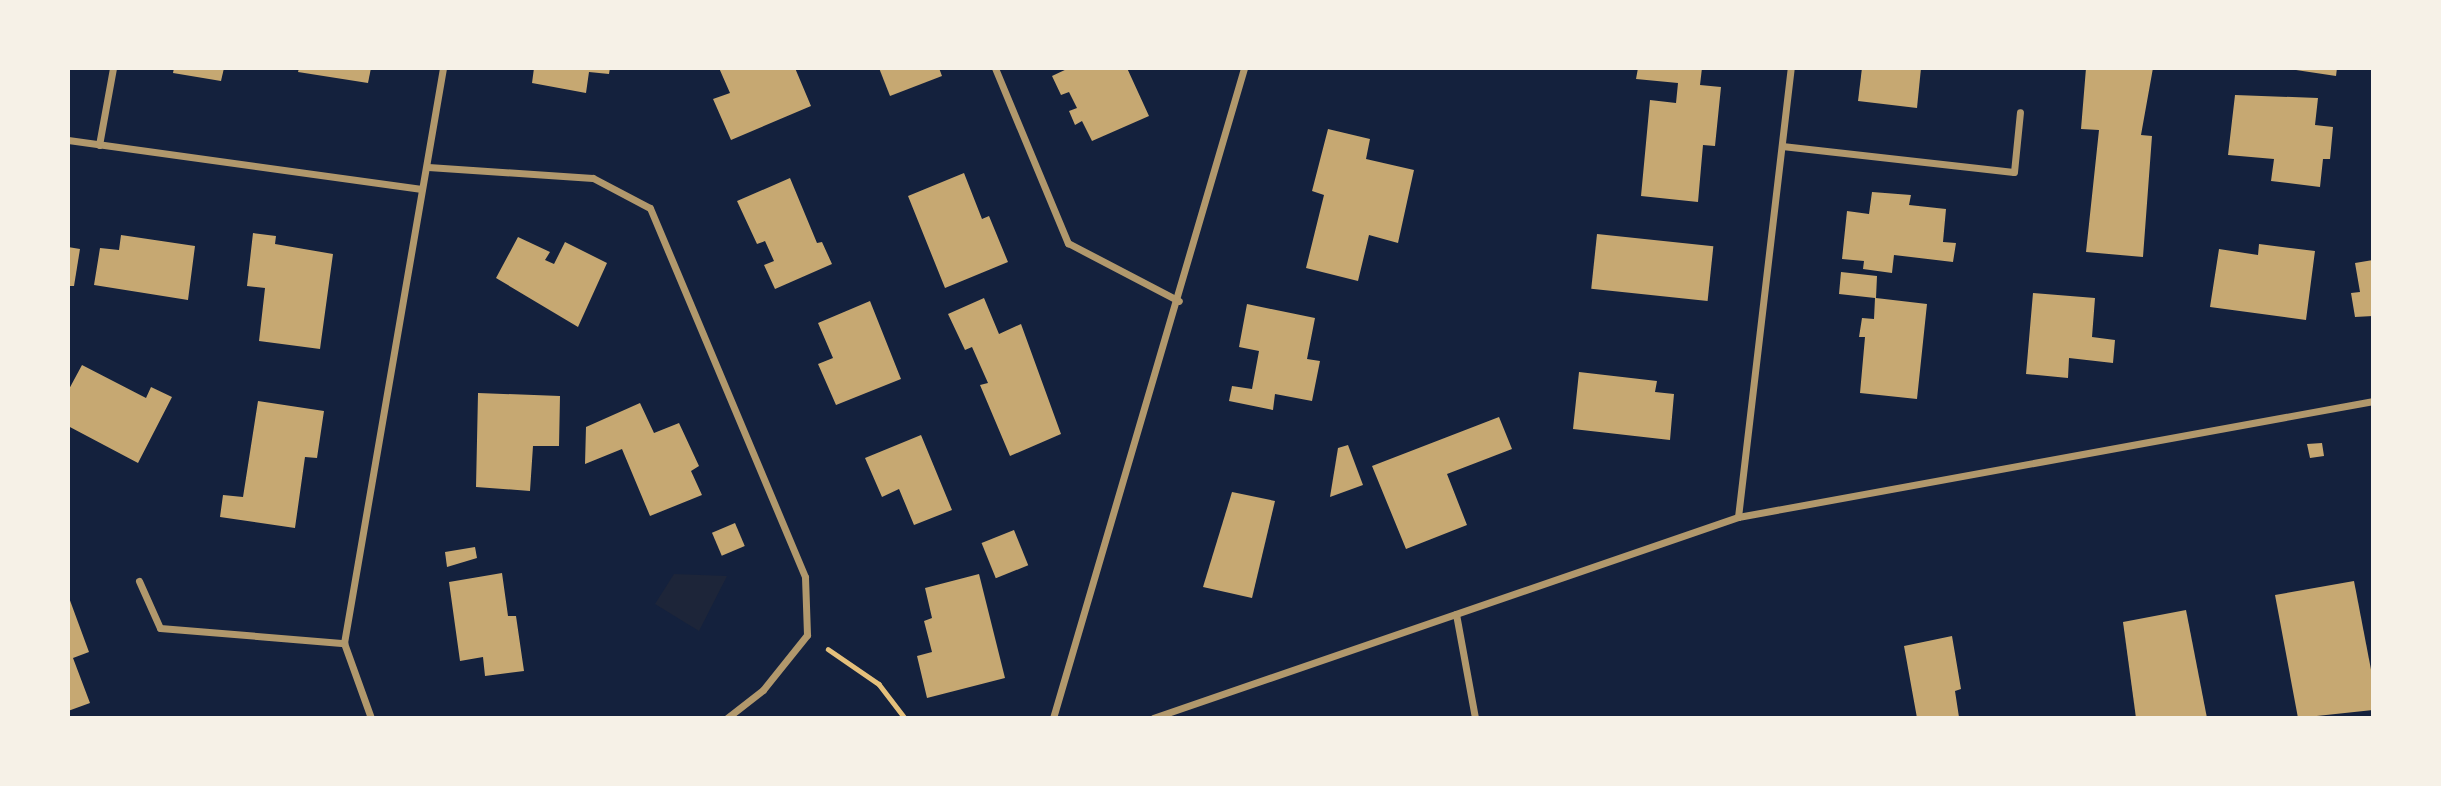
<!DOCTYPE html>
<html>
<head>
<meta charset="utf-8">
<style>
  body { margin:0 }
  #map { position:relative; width:2441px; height:786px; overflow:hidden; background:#14213d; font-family:Mulish,sans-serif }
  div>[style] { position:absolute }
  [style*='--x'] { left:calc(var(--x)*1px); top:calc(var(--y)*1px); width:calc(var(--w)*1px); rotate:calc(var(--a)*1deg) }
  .green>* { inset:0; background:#1d2539 }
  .building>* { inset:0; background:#c6a872; transform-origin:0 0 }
  .path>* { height:4.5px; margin:-2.25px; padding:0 2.25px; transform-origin:2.25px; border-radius:2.25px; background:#e5c07b }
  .minor>* { height:7px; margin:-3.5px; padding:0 3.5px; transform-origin:3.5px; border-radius:3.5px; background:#b1986c }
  span { translate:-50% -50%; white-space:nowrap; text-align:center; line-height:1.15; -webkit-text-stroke:7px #f6f1e7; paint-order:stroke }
  .frame { position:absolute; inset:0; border:70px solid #f6f1e7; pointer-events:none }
</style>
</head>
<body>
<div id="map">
  <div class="green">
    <div style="clip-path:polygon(674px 574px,727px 576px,699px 631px,655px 604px)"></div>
  </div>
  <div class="building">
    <div style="clip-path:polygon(174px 68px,224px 68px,221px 81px,173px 73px)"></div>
    <div style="clip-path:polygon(299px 68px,371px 68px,368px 83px,298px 72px)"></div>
    <div style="clip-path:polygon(534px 68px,610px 68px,609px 74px,589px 72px,586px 93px,532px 83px)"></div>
    <div style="clip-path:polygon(719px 68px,795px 68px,811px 106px,731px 140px,713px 99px,730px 93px)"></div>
    <div style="clip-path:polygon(879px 68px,939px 68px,942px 76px,890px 96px)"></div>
    <div style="clip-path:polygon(1069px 68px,1127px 68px,1149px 116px,1092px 141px,1082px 121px,1075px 125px,1069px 111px,1077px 108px,1069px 92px,1061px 95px,1052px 76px)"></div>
    <div style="clip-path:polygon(1638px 68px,1702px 68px,1700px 85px,1721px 87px,1715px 146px,1703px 145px,1698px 202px,1641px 196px,1650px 100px,1676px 103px,1678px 83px,1636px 79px)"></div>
    <div style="clip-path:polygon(1862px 68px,1921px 68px,1917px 108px,1858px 101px)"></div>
    <div style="clip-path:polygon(2086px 68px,2153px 68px,2141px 135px,2152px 136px,2143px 257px,2086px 252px,2099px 130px,2081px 129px)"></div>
    <div style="clip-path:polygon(2282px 68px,2337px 68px,2336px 76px)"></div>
    <div style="clip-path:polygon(2235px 95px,2318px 98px,2315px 125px,2333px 127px,2330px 159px,2323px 159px,2320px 187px,2271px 181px,2274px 159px,2228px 155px)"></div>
    <div style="clip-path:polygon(1328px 129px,1370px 139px,1366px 159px,1414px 170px,1398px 243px,1369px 235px,1358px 281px,1306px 268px,1324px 195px,1312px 191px)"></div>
    <div style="clip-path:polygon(964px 173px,982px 219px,989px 216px,1008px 262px,945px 288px,908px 196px)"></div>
    <div style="clip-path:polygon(790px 178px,817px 243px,822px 242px,832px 264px,775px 289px,764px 265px,774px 261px,765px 241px,757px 244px,737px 201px)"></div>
    <div style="clip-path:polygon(1872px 192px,1911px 195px,1909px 205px,1946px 209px,1943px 242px,1956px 243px,1953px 262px,1894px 255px,1892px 273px,1863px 269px,1864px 261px,1842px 259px,1847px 211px,1869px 214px)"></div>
    <div style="clip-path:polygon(253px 233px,276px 236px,275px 244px,333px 254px,320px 349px,259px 341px,265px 288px,247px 286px)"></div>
    <div style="left:1597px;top:234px;width:117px;height:55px;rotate:6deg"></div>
    <div style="clip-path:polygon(121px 235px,195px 246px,188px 300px,94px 285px,100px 248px,119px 250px)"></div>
    <div style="clip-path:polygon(518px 237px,550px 252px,545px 260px,554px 264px,565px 242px,607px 263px,578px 327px,496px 278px)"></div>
    <div style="clip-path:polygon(2259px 244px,2315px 251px,2306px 320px,2210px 307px,2219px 249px,2258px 255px)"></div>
    <div style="clip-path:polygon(68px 247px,80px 249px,74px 286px,68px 286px)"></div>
    <div style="clip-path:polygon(2373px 260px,2373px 316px,2355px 317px,2351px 293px,2360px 292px,2355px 263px)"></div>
    <div style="clip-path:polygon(1841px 272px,1877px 276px,1876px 298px,1927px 304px,1917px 399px,1860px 393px,1865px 337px,1859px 337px,1862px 318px,1874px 319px,1875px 298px,1839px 294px)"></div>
    <div style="clip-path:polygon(2033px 293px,2095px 298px,2092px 337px,2115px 340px,2113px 363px,2069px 358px,2068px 378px,2026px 374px)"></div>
    <div style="clip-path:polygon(984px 298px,999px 334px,1021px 324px,1061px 434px,1010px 456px,980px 385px,988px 383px,972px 347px,965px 350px,948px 314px)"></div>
    <div style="clip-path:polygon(870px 301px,901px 379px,836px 405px,818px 364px,833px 358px,818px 323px)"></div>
    <div style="clip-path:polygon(1247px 304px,1315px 318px,1307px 359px,1320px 361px,1312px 401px,1275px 394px,1273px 410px,1229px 401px,1232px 386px,1252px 389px,1259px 351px,1239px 347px)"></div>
    <div style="clip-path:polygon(82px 365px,146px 398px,151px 387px,172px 397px,138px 463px,68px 426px,68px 391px)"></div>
    <div style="clip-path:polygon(1579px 372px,1657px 381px,1655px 392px,1674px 394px,1670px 440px,1573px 429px)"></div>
    <div style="clip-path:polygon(478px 393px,560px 396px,559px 446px,533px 446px,530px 491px,476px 487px)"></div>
    <div style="clip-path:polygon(258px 401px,324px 411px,317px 458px,305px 457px,295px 528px,220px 517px,223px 495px,243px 497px)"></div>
    <div style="clip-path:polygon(640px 403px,654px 433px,679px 423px,699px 466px,691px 471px,702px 495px,650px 516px,622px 449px,585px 464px,586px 427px)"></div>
    <div style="clip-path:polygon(1499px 417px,1512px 449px,1447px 474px,1467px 525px,1406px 549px,1372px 466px)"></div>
    <div style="clip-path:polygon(921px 435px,952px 510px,914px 525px,899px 489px,882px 497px,865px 458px)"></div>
    <div style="clip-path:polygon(2322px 443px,2324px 456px,2310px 458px,2307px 444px)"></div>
    <div style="clip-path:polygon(1348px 445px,1363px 485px,1330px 497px,1338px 448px)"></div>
    <div style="clip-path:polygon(1232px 492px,1275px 501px,1252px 598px,1203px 587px)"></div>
    <div style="left:735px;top:523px;width:25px;height:25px;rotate:67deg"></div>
    <div style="left:1014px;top:530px;width:38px;height:35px;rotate:68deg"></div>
    <div style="clip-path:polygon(475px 547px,477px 558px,447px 567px,445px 552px)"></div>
    <div style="clip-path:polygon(502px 573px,508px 616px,516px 616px,524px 671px,485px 676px,483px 657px,460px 661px,449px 582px)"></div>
    <div style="clip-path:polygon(979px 574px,1005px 678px,927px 698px,917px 656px,932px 652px,924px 621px,932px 618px,925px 588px)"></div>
    <div style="clip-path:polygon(2354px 581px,2373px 680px,2373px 710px,2298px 718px,2275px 595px)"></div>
    <div style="clip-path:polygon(68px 595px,89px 652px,73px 658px,90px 703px,68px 711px)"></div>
    <div style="clip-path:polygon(2186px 610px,2207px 718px,2136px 718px,2123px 622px)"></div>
    <div style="clip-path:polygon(1952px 636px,1961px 689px,1955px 691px,1959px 717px,1917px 718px,1904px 646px)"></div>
  </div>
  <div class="path">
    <div style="--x:828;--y:649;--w:62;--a:34.5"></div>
    <div style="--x:879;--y:684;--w:43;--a:52.6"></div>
  </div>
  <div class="minor">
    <div style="--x:995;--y:68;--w:190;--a:67.4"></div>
    <div style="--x:1068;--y:243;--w:125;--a:27.6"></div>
    <div style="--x:68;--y:140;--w:357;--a:7.9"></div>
    <div style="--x:99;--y:145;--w:78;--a:-79.7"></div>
    <div style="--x:1782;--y:146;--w:233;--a:6.4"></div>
    <div style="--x:2014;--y:172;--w:60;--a:-84.3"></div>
    <div style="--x:428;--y:167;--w:165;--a:3.8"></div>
    <div style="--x:593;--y:178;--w:64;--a:27.8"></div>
    <div style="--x:650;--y:208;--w:400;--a:67.2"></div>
    <div style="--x:805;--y:577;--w:58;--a:88"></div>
    <div style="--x:807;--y:635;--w:70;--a:128.7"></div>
    <div style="--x:763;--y:690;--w:46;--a:142.1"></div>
    <div style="--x:1738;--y:517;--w:452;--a:-83.3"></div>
    <div style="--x:139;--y:581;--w:51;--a:65.9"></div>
    <div style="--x:160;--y:628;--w:185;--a:4.7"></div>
    <div style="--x:1456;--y:614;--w:106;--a:79.6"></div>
    <div style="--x:371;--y:718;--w:80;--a:-109.8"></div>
    <div style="--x:344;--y:643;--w:583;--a:-80.23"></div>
    <div style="--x:1053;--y:718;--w:677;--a:-73.62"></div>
    <div style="--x:1153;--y:718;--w:619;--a:-18.96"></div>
    <div style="--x:1738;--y:517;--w:646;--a:-10.35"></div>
  </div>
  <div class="frame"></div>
</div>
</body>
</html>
